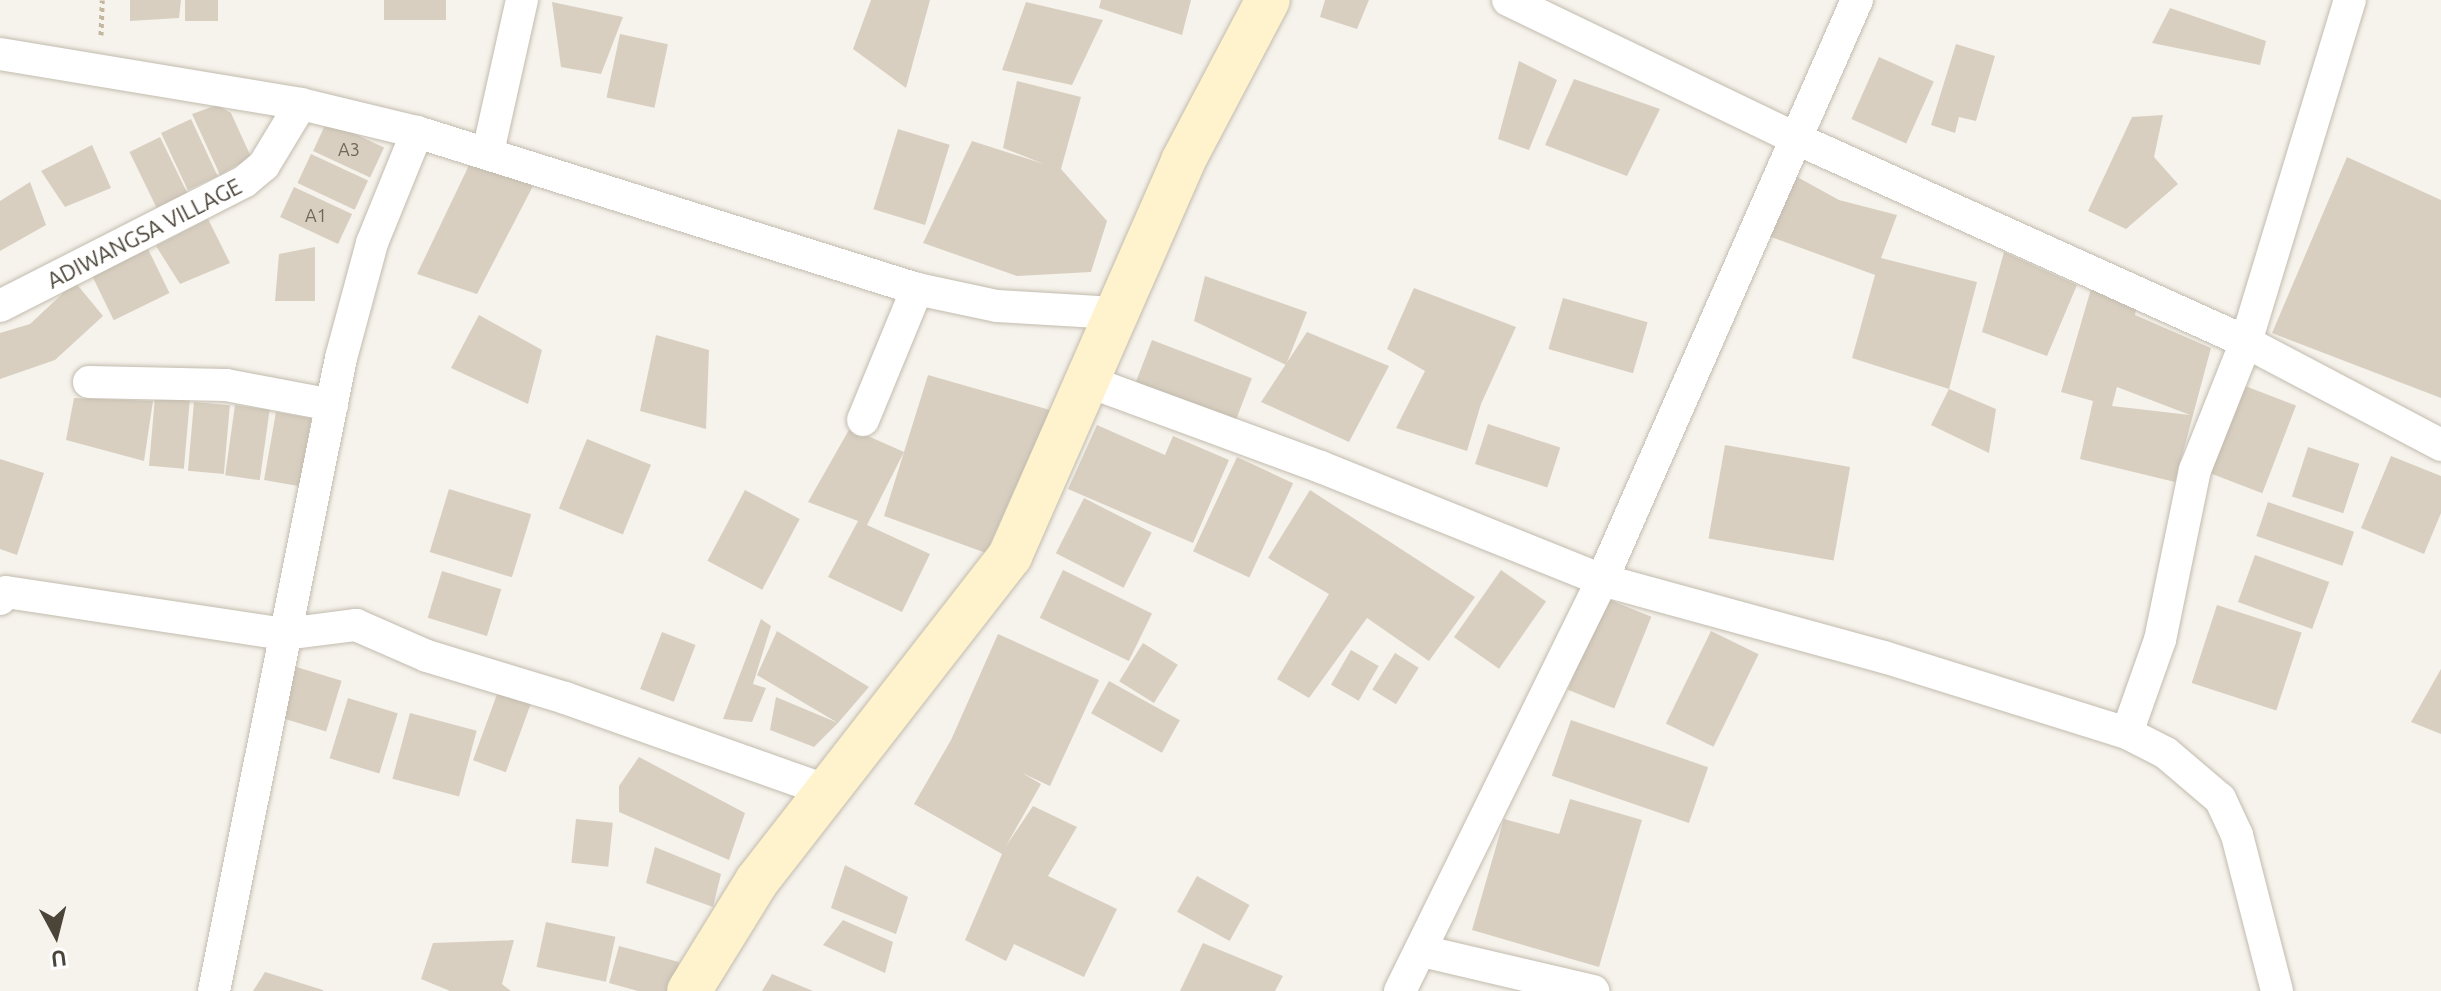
<!DOCTYPE html>
<html>
<head>
<meta charset="utf-8">
<style>
  body { margin:0 }
  #map { position:relative; width:2441px; height:991px; overflow:hidden; background:#f6f3ec; font-family:Ubuntu,sans-serif }
  div>[style] { position:absolute }
  [style*='--x'] { left:calc(var(--x)*1px); top:calc(var(--y)*1px); width:calc(var(--w)*1px); rotate:calc(var(--a)*1deg) }
  .building>* { inset:0; background:#d8cfc1; transform-origin:0 0 }
  .path>* { height:5px; margin-top:-2.5px; transform-origin:0; background:repeating-linear-gradient(90deg,#c4b79f 0 4px,transparent 0 8px) }
  .roads { filter:drop-shadow(0 0 2px #c2bbae) drop-shadow(0 0 2px #c2bbae) }
  .street>* { height:32px; margin:-16px; padding:0 16px; transform-origin:16px; border-radius:16px; background:#fff }
  .secondary>* { height:44px; margin:-22px; padding:0 22px; transform-origin:22px; border-radius:22px; background:#fff3cd }
  span { translate:-50% -50%; white-space:nowrap; text-align:center; line-height:1.15; -webkit-text-stroke:6px #fff; paint-order:stroke }
  .number-label { font-size:18px; color:#6e675b }
  .number-label span { -webkit-text-stroke-width:0 }
  .street-label { font-size:22px; color:#4b4439 }
  .north { position:absolute; left:16px; top:895px; width:80px; height:80px; -webkit-text-stroke:6px #fff; paint-order:stroke; rotate:173deg; font-size:22px; font-weight:700; line-height:32px; text-align:center; color:#4b4439 }
  .north::after { content:''; display:block; margin:auto; width:28px; height:36px; background:#4b4439; clip-path:polygon(50% 0,100% 100%,50% 72%,0 100%) }
</style>
</head>
<body>
<div id="map">
  <div class="building">
    <div style="clip-path:polygon(130px 0,181px 0,179px 18px,130px 21px)"></div>
    <div style="left:185px;top:0;width:33px;height:21px"></div>
    <div style="left:384px;top:0;width:62px;height:20px"></div>
    <div style="clip-path:polygon(871px 0,930px 0,906px 88px,853px 49px)"></div>
    <div style="clip-path:polygon(1101px 0,1191px 0,1182px 35px,1099px 8px)"></div>
    <div style="clip-path:polygon(1325px 0,1369px 0,1357px 29px,1320px 17px)"></div>
    <div style="clip-path:polygon(552px 2px,623px 17px,601px 74px,561px 67px)"></div>
    <div style="clip-path:polygon(1026px 2px,1103px 20px,1072px 85px,1002px 70px)"></div>
    <div style="clip-path:polygon(2170px 8px,2266px 41px,2260px 65px,2152px 43px)"></div>
    <div style="left:620px;top:34px;width:49px;height:65px;rotate:12deg"></div>
    <div style="clip-path:polygon(1956px 44px,1995px 56px,1976px 121px,1959px 117px,1955px 133px,1931px 125px)"></div>
    <div style="left:1879px;top:57px;width:60px;height:68px;rotate:24deg"></div>
    <div style="clip-path:polygon(1519px 61px,1557px 80px,1529px 150px,1498px 139px)"></div>
    <div style="clip-path:polygon(1574px 79px,1660px 109px,1627px 176px,1545px 145px)"></div>
    <div style="clip-path:polygon(1017px 81px,1081px 97px,1061px 169px,1107px 221px,1091px 272px,1017px 276px,923px 243px,972px 141px,1044px 164px,1003px 148px)"></div>
    <div style="clip-path:polygon(217px 105px,231px 113px,251px 157px,220px 175px,192px 114px)"></div>
    <div style="clip-path:polygon(2163px 115px,2154px 157px,2178px 184px,2126px 229px,2088px 211px,2132px 117px)"></div>
    <div style="left:191px;top:119px;width:63px;height:33px;rotate:65deg"></div>
    <div style="left:327px;top:121px;width:63px;height:33px;rotate:25deg"></div>
    <div style="left:898px;top:129px;width:54px;height:84px;rotate:17deg"></div>
    <div style="left:160px;top:137px;width:62px;height:34px;rotate:64deg"></div>
    <div style="clip-path:polygon(92px 145px,111px 188px,65px 207px,41px 171px)"></div>
    <div style="left:311px;top:154px;width:63px;height:32px;rotate:25deg"></div>
    <div style="clip-path:polygon(2347px 157px,2441px 200px,2441px 398px,2272px 333px)"></div>
    <div style="clip-path:polygon(471px 161px,533px 186px,477px 294px,417px 274px)"></div>
    <div style="clip-path:polygon(1790px 173px,1839px 200px,1897px 215px,1881px 258px,1977px 282px,1949px 389px,1996px 409px,1989px 453px,1931px 425px,1949px 389px,1852px 358px,1875px 275px,1763px 234px)"></div>
    <div style="clip-path:polygon(30px 182px,46px 225px,0 251px,0 201px)"></div>
    <div style="left:294px;top:187px;width:64px;height:33px;rotate:25deg"></div>
    <div style="clip-path:polygon(208px 219px,230px 263px,180px 284px,156px 246px)"></div>
    <div style="clip-path:polygon(315px 247px,315px 301px,275px 301px,279px 254px)"></div>
    <div style="left:148px;top:249px;width:49px;height:62px;rotate:64deg"></div>
    <div style="clip-path:polygon(2004px 252px,2077px 285px,2047px 356px,1982px 332px)"></div>
    <div style="clip-path:polygon(1205px 276px,1307px 312px,1286px 365px,1194px 321px)"></div>
    <div style="clip-path:polygon(75px 282px,103px 316px,55px 360px,0 379px,0 333px,30px 324px)"></div>
    <div style="clip-path:polygon(evenodd,2093px 282px,2137px 305px,2135px 315px,2211px 348px,2175px 482px,2080px 459px,2093px 401px,2061px 392px,2093px 282px,2117px 387px,2190px 415px,2112px 406px,2117px 387px)"></div>
    <div style="clip-path:polygon(1414px 288px,1516px 327px,1481px 404px,1467px 451px,1396px 428px,1425px 371px,1387px 349px)"></div>
    <div style="left:1563px;top:298px;width:88px;height:53px;rotate:16deg"></div>
    <div style="clip-path:polygon(479px 315px,542px 350px,528px 404px,451px 368px)"></div>
    <div style="clip-path:polygon(1307px 332px,1389px 366px,1349px 442px,1261px 402px)"></div>
    <div style="clip-path:polygon(656px 335px,709px 350px,706px 429px,640px 411px)"></div>
    <div style="left:1152px;top:340px;width:107px;height:48px;rotate:21deg"></div>
    <div style="clip-path:polygon(928px 375px,1050px 410px,986px 553px,884px 516px,904px 452px,867px 525px,930px 554px,902px 612px,828px 577px,858px 521px,808px 502px,850px 428px,904px 452px)"></div>
    <div style="left:2240px;top:384px;width:60px;height:94px;rotate:21deg"></div>
    <div style="left:155px;top:397px;width:35px;height:69px;rotate:5deg"></div>
    <div style="clip-path:polygon(74px 398px,153px 401px,144px 461px,66px 440px)"></div>
    <div style="left:194px;top:402px;width:36px;height:69px;rotate:5deg"></div>
    <div style="left:235px;top:405px;width:35px;height:71px;rotate:8deg"></div>
    <div style="left:276px;top:412px;width:36px;height:69px;rotate:10deg"></div>
    <div style="left:1488px;top:424px;width:76px;height:42px;rotate:18deg"></div>
    <div style="clip-path:polygon(1097px 425px,1165px 455px,1173px 436px,1229px 460px,1193px 543px,1068px 489px)"></div>
    <div style="left:587px;top:439px;width:69px;height:75px;rotate:22deg"></div>
    <div style="left:1725px;top:445px;width:127px;height:95px;rotate:10deg"></div>
    <div style="left:2308px;top:447px;width:54px;height:52px;rotate:18deg"></div>
    <div style="clip-path:polygon(2391px 456px,2441px 476px,2441px 513px,2424px 554px,2361px 528px)"></div>
    <div style="left:1237px;top:457px;width:62px;height:104px;rotate:25deg"></div>
    <div style="clip-path:polygon(0 459px,44px 473px,17px 555px,0 549px)"></div>
    <div style="left:449px;top:489px;width:86px;height:66px;rotate:17deg"></div>
    <div style="left:745px;top:490px;width:62px;height:80px;rotate:28deg"></div>
    <div style="clip-path:polygon(1310px 490px,1475px 597px,1429px 661px,1367px 618px,1309px 698px,1277px 679px,1329px 594px,1268px 558px)"></div>
    <div style="left:1084px;top:498px;width:76px;height:62px;rotate:27deg"></div>
    <div style="left:2268px;top:502px;width:91px;height:36px;rotate:19deg"></div>
    <div style="left:2255px;top:555px;width:79px;height:50px;rotate:20deg"></div>
    <div style="left:1063px;top:570px;width:99px;height:53px;rotate:26deg"></div>
    <div style="left:1501px;top:570px;width:55px;height:82px;rotate:35deg"></div>
    <div style="left:442px;top:571px;width:62px;height:49px;rotate:17deg"></div>
    <div style="left:1605px;top:598px;width:50px;height:99px;rotate:22deg"></div>
    <div style="left:2217px;top:605px;width:89px;height:82px;rotate:18deg"></div>
    <div style="clip-path:polygon(761px 619px,771px 626px,753px 684px,766px 688px,752px 722px,723px 719px)"></div>
    <div style="clip-path:polygon(777px 631px,869px 687px,838px 723px,814px 747px,770px 730px,776px 697px,838px 723px,757px 675px)"></div>
    <div style="left:1711px;top:631px;width:53px;height:103px;rotate:26deg"></div>
    <div style="left:662px;top:632px;width:36px;height:61px;rotate:21deg"></div>
    <div style="clip-path:polygon(998px 634px,1099px 680px,1050px 786px,1022px 773px,1041px 784px,1006px 846px,1033px 806px,1077px 827px,1048px 876px,1117px 909px,1084px 977px,1014px 944px,1006px 961px,965px 940px,1002px 854px,914px 804px,951px 740px)"></div>
    <div style="left:1143px;top:643px;width:41px;height:45px;rotate:32deg"></div>
    <div style="left:1351px;top:650px;width:32px;height:40px;rotate:30deg"></div>
    <div style="left:1395px;top:653px;width:28px;height:43px;rotate:32deg"></div>
    <div style="left:290px;top:665px;width:54px;height:53px;rotate:17deg"></div>
    <div style="clip-path:polygon(2441px 669px,2441px 734px,2411px 722px)"></div>
    <div style="left:1109px;top:681px;width:81px;height:37px;rotate:29deg"></div>
    <div style="left:500px;top:686px;width:35px;height:79px;rotate:20deg"></div>
    <div style="left:348px;top:698px;width:52px;height:63px;rotate:17deg"></div>
    <div style="left:410px;top:713px;width:69px;height:68px;rotate:15deg"></div>
    <div style="left:1571px;top:720px;width:145px;height:59px;rotate:19deg"></div>
    <div style="clip-path:polygon(639px 757px,745px 813px,729px 860px,619px 812px,619px 786px)"></div>
    <div style="clip-path:polygon(1570px 799px,1642px 820px,1599px 967px,1472px 930px,1504px 819px,1559px 834px)"></div>
    <div style="left:576px;top:819px;width:37px;height:44px;rotate:6deg"></div>
    <div style="clip-path:polygon(655px 847px,721px 874px,713px 907px,646px 883px)"></div>
    <div style="clip-path:polygon(845px 865px,908px 897px,896px 934px,831px 908px)"></div>
    <div style="left:1197px;top:876px;width:60px;height:41px;rotate:29deg"></div>
    <div style="clip-path:polygon(843px 920px,893px 942px,885px 973px,823px 945px)"></div>
    <div style="left:546px;top:922px;width:71px;height:46px;rotate:12deg"></div>
    <div style="clip-path:polygon(514px 940px,502px 984px,511px 991px,450px 991px,421px 979px,433px 943px)"></div>
    <div style="clip-path:polygon(1203px 943px,1283px 976px,1275px 991px,1180px 991px)"></div>
    <div style="clip-path:polygon(619px 946px,679px 962px,675px 991px,638px 991px,609px 983px)"></div>
    <div style="clip-path:polygon(265px 972px,323px 990px,323px 991px,253px 991px)"></div>
    <div style="clip-path:polygon(772px 974px,813px 991px,762px 991px)"></div>
  </div>
  <div class="path">
    <div style="--x:101;--y:35;--w:35;--a:-88"></div>
  </div>
  <div class="roads">
    <div class="street">
      <div style="--x:1508;--y:0;--w:321;--a:25.7"></div>
      <div style="--x:1797;--y:139;--w:493;--a:24.3"></div>
      <div style="--x:2246;--y:342;--w:221;--a:27.8"></div>
      <div style="--x:0;--y:54;--w:305;--a:9.4"></div>
      <div style="--x:301;--y:104;--w:119;--a:13.6"></div>
      <div style="--x:417;--y:132;--w:524;--a:17.43"></div>
      <div style="--x:917;--y:289;--w:82;--a:12"></div>
      <div style="--x:997;--y:306;--w:118;--a:3.4"></div>
      <div style="--x:488;--y:152;--w:156;--a:-77.4"></div>
      <div style="--x:0;--y:306;--w:275;--a:-27"></div>
      <div style="--x:245;--y:181;--w:25;--a:-40"></div>
      <div style="--x:264;--y:165;--w:71;--a:-58.8"></div>
      <div style="--x:1087;--y:381;--w:249;--a:20.2"></div>
      <div style="--x:1321;--y:467;--w:303;--a:21.9"></div>
      <div style="--x:1602;--y:580;--w:292;--a:15.3"></div>
      <div style="--x:1884;--y:657;--w:255;--a:17.4"></div>
      <div style="--x:89;--y:382;--w:137;--a:1.3"></div>
      <div style="--x:226;--y:385;--w:108;--a:10.7"></div>
      <div style="--x:863;--y:420;--w:142;--a:-67.6"></div>
      <div style="--x:0;--y:599;--w:9;--a:-49"></div>
      <div style="--x:6;--y:592;--w:282;--a:8.6"></div>
      <div style="--x:285;--y:634;--w:72;--a:-7.2"></div>
      <div style="--x:356;--y:625;--w:77;--a:23.6"></div>
      <div style="--x:427;--y:656;--w:144;--a:16.9"></div>
      <div style="--x:565;--y:698;--w:278;--a:19.5"></div>
      <div style="--x:1422;--y:951;--w:176;--a:13.2"></div>
      <div style="--x:214;--y:991;--w:646;--a:-78.66"></div>
      <div style="--x:341;--y:358;--w:119;--a:-74.9"></div>
      <div style="--x:372;--y:243;--w:120;--a:-67.9"></div>
      <div style="--x:1400;--y:991;--w:458;--a:-63.8"></div>
      <div style="--x:1602;--y:580;--w:634;--a:-66.27"></div>
      <div style="--x:2277;--y:991;--w:161;--a:-104.4"></div>
      <div style="--x:2237;--y:835;--w:40;--a:-115"></div>
      <div style="--x:2220;--y:799;--w:71;--a:-139.6"></div>
      <div style="--x:2166;--y:753;--w:44;--a:-152.9"></div>
      <div style="--x:2127;--y:733;--w:99;--a:-70.5"></div>
      <div style="--x:2160;--y:640;--w:174;--a:-78.4"></div>
      <div style="--x:2195;--y:470;--w:138;--a:-68.3"></div>
      <div style="--x:2246;--y:342;--w:357;--a:-73.1"></div>
    </div>
    <div class="secondary">
      <div style="--x:689;--y:991;--w:129;--a:-58.3"></div>
      <div style="--x:757;--y:881;--w:412;--a:-52.1"></div>
      <div style="--x:1010;--y:556;--w:431;--a:-66.3"></div>
      <div style="--x:1183;--y:161;--w:182;--a:-62.2"></div>
    </div>
  </div>
  <div class="number-label">
    <span style="left:349px;top:149px">A3</span>
    <span style="left:316px;top:215px">A1</span>
  </div>
  <div class="street-label">
    <span style="left:144px;top:233px;rotate:-27deg">ADIWANGSA VILLAGE</span>
  </div>
  <div class="north">U</div>
</div>
</body>
</html>
